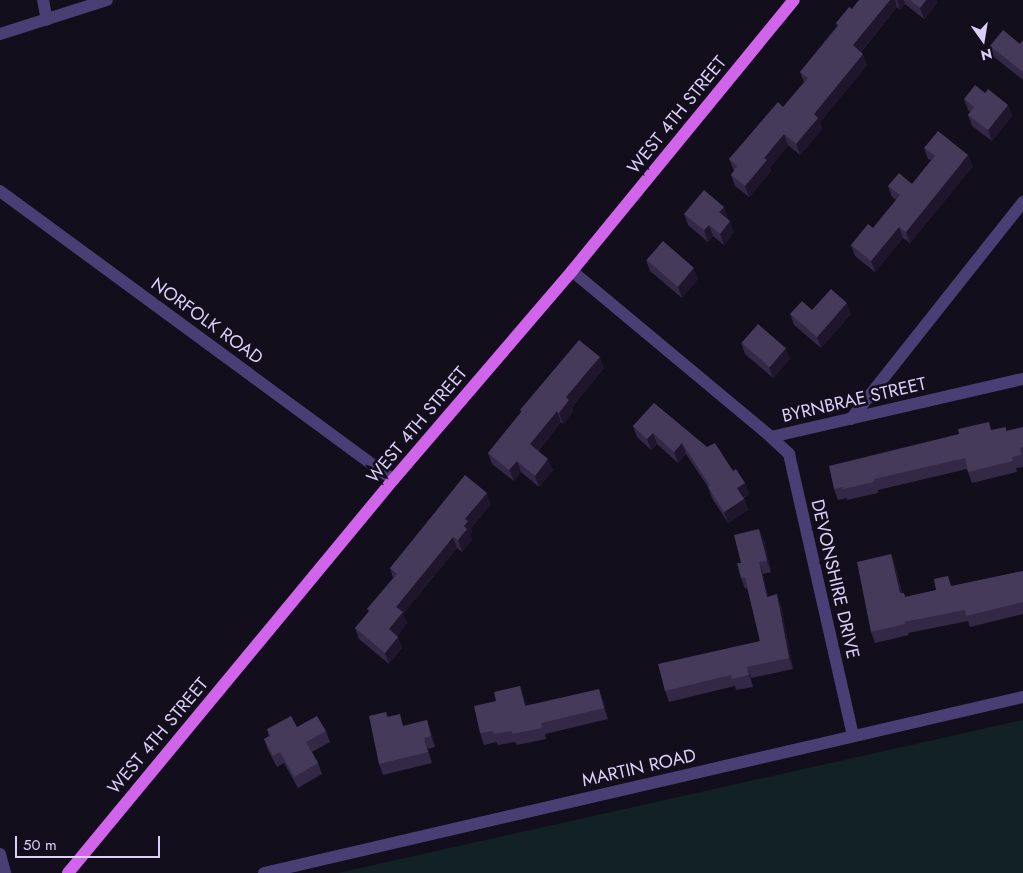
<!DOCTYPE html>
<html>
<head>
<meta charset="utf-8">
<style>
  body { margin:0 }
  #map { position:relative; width:1023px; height:873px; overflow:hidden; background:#120e1b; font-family:Jost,sans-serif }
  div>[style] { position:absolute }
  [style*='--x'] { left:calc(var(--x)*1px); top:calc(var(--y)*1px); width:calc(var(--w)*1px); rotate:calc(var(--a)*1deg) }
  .green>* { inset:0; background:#122124 }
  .minor>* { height:12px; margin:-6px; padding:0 6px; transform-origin:6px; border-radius:6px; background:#4a3f74 }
  .major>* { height:12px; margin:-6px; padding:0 6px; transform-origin:6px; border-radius:6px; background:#d064ea }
  .wall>* { inset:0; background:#342847 }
  .shaded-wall>* { inset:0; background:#1f162e }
  .building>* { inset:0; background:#463a5a; transform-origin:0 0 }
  span { translate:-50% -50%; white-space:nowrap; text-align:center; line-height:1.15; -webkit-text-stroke:5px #120e1b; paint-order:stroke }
  .street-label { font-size:18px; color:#dbcef8 }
  .north { position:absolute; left:958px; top:15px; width:50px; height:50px; -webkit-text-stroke:4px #120e1b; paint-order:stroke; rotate:167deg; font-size:14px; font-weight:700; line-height:20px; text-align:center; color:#dbcef8 }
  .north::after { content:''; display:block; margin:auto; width:18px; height:22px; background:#dbcef8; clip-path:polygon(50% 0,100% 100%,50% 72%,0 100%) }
  .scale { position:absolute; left:15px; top:836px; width:145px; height:22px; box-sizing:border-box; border:2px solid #dbcef8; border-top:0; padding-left:6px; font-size:15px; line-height:18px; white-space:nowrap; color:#dbcef8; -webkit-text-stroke:4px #120e1b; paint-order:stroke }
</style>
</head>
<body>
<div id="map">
  <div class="green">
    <div style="clip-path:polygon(1023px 720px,1023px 873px,338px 873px)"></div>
  </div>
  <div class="minor">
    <div style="--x:43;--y:0;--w:20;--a:79"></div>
    <div style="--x:0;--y:34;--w:112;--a:-17.6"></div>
    <div style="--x:0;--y:191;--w:488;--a:36.3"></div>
    <div style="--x:572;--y:271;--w:259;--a:39.8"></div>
    <div style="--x:771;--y:437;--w:259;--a:-13"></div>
    <div style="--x:851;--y:419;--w:277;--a:-51.6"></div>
    <div style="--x:771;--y:437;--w:25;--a:43"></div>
    <div style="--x:789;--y:454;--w:289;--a:77.2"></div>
    <div style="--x:0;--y:854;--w:20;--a:75"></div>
    <div style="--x:264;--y:873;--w:779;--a:-13.06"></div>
  </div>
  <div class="major">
    <div style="--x:68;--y:873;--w:510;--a:-50.41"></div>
    <div style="--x:393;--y:480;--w:275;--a:-49.4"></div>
    <div style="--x:572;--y:271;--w:350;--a:-50.7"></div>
  </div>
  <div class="wall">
    <div style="clip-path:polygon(859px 0,936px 0,937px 3px,924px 19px,905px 4px,900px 10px,897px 7px,861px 52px,867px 65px,820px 122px,822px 129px,800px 155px,788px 145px,770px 168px,771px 171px,749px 197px,735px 186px,731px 175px,734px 171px,729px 159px,783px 107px,804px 82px,800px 72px,837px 26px,836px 23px,852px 9px)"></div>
    <div style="clip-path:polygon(1023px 40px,1023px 80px,994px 57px,990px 46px,1020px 44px)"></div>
    <div style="clip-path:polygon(985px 93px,1008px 105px,1012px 116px,992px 141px,972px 126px,968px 115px,970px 112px,968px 110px,964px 99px)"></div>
    <div style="clip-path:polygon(924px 148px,973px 166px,910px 243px,903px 238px,875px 272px,855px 256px,851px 245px,873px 228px,896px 200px,892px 197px,888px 186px,912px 184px,931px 160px,928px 159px)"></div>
    <div style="clip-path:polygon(724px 207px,728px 218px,727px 218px,734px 232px,724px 245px,713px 236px,708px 242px,688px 225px,684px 214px)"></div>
    <div style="clip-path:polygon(646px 260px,698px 279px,682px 298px,650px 271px)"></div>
    <div style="clip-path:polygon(812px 310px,851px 314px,821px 348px,794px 325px,790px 314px)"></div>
    <div style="clip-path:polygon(741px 343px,790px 359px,773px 378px,745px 354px)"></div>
    <div style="clip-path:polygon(604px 368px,572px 407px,573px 411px,563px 424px,561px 422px,538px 451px,553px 470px,539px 487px,521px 472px,514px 481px,492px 464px,488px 453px,521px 412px,520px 410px)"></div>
    <div style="clip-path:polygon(654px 403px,733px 471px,745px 483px,749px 494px,744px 498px,748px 510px,728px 523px,712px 498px,708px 487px,686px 454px,678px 463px,657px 444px,651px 450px,637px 437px,633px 426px)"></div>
    <div style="clip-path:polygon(1023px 427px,1023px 467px,1016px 468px,1017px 472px,972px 483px,967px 469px,878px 490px,878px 493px,847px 500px,847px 498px,838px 500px,834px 489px,992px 430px,1007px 431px)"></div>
    <div style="clip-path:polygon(491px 504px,471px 528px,472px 532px,470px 535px,472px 540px,462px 552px,457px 548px,403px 614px,407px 623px,397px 636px,402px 648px,389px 664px,359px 639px,355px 628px,369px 612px,367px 609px,393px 578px,390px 568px)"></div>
    <div style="clip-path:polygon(764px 540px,771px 572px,763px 574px,768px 597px,781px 606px,793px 669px,751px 678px,753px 687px,736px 690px,735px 686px,669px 702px,665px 691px,760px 641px,747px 588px,745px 589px,741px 578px,741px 563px)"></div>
    <div style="clip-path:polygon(891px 554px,895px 565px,902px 593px,904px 593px,905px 597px,1023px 571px,1023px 614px,970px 627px,968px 621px,908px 633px,909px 635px,875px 643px,871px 632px)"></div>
    <div style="clip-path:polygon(520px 686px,526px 705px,603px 700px,608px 719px,545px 734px,546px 739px,517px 745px,515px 742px,498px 745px,496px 742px,484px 745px,480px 733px,496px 701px)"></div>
    <div style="clip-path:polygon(386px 712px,388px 717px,404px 726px,427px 720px,431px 731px,435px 747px,428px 749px,432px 763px,383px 775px,379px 764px)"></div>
    <div style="clip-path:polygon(297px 727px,326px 731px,330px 742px,312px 752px,318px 763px,322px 774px,298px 788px,284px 763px,277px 767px,268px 750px,264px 739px,269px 736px,267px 729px)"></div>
  </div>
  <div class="shaded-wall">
    <div style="clip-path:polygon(890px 0,895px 0,897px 7px,857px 56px,853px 45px)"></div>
    <div style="clip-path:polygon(897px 0,904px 0,905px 4px,900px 10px)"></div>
    <div style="clip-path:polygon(926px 0,936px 0,937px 3px,924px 19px,920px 8px)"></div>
    <div style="clip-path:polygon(863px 54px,867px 65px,820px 122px,822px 129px,800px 155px,796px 144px,814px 114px)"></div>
    <div style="clip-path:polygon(1008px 105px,1012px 116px,992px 141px,988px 130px)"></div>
    <div style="clip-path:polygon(784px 134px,788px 145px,770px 168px,771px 171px,749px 197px,745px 186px,764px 158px)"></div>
    <div style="clip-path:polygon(968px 155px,973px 166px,910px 243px,906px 232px)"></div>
    <div style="clip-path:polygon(724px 207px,728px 218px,723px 223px,719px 212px)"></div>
    <div style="clip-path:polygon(730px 221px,734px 232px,724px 245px,720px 234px)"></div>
    <div style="clip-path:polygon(709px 225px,713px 236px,708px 242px,704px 230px)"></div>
    <div style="clip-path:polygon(899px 227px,903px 238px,875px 272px,871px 261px)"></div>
    <div style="clip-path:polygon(694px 268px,698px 279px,682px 298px,678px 287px)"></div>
    <div style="clip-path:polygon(847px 303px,851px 314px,821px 348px,817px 337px)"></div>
    <div style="clip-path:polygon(786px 348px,790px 359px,773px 378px,769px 367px)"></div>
    <div style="clip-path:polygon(600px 357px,604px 368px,572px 407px,573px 411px,563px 424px,559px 413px,566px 397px)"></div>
    <div style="clip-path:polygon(557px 411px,561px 422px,534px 455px,530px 444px)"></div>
    <div style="clip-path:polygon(653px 433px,657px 444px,651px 450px,647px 439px)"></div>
    <div style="clip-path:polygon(682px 443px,686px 454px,678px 463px,674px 452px)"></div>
    <div style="clip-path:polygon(548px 459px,553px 470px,539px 487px,535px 476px)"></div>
    <div style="clip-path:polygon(517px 461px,521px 472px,514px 481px,509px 470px)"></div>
    <div style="clip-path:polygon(745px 483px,749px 494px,741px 499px,737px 488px)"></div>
    <div style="clip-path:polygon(487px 493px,491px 504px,471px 528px,472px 532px,470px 535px,472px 540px,462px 552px,458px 540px,464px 526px,465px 519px)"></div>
    <div style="clip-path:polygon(744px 499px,748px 510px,728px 523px,724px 512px)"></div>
    <div style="clip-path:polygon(759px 529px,764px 540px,771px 572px,767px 561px)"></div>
    <div style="clip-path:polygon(453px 537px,457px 548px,403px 614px,407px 623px,393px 640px,389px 629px,396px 607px)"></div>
    <div style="clip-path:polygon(891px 554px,895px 565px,904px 604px,900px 593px)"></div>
    <div style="clip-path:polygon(759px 562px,763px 574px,771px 608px,767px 597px)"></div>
    <div style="clip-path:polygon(777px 594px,781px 606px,793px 669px,789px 658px)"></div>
    <div style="clip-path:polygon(398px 637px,402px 648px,389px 664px,385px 653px)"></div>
    <div style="clip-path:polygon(747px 667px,751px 678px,753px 687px,749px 675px)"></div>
    <div style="clip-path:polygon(520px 686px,524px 697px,529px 717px,525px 706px)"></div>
    <div style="clip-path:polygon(599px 689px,603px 700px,608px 719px,604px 708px)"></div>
    <div style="clip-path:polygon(427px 720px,431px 731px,435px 747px,431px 736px)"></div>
    <div style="clip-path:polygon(424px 738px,428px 749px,432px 763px,428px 752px)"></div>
  </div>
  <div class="building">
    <div style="clip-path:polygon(859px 0,890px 0,853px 45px,863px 54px,814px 114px,818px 118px,796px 144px,784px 134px,764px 158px,767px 160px,745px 186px,731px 175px,737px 166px,729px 159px,778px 102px,783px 107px,808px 78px,800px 72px,839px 25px,836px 23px,849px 7px,852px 9px)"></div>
    <div style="clip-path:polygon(910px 0,926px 0,920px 8px)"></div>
    <div style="clip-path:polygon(1003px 30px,1020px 44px,1023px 40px,1023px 72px,990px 46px)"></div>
    <div style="clip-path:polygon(975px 85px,985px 93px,988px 89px,1008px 105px,988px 130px,968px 115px,974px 107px,964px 99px)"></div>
    <div style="clip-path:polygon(938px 131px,968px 155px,906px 232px,899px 227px,871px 261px,851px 245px,868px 224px,873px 228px,900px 195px,888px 186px,899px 173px,912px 184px,935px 156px,924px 148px)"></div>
    <div style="clip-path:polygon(704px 190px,724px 207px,719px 212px,730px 221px,720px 234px,709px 225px,704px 230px,684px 214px)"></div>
    <div style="left:663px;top:241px;width:41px;height:25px;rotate:41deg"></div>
    <div style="clip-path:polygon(831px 289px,847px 303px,817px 337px,790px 314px,802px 301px,812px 310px)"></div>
    <div style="left:758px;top:324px;width:37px;height:25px;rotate:41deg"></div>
    <div style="clip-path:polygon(579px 340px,600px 357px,566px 397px,569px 400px,559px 413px,557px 411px,530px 444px,548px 459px,535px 476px,517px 461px,509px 470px,488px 453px,522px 411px,520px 410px)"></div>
    <div style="clip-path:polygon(654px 403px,707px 447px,715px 443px,733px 471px,736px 469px,745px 483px,737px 488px,744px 499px,724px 512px,708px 487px,710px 486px,682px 443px,674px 452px,653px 433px,647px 439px,633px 426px)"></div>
    <div style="clip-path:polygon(989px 422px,991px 430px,1006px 427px,1006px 431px,1023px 427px,1023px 447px,1020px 448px,1021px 455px,1012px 457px,1013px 461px,968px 472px,965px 458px,874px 479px,874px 482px,843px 489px,843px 487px,834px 489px,829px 466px,959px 434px,958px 429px)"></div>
    <div style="clip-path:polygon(465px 475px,487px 493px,465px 519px,468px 521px,464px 526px,467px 529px,458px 540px,453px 537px,396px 607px,403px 612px,389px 629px,398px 637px,385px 653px,355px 628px,370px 610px,367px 609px,397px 574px,390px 568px)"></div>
    <div style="clip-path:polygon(759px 529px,767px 561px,759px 562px,767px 597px,777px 594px,789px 658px,747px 667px,749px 675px,732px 679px,731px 675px,665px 691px,658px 664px,760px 641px,745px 577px,741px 578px,737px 563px,741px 563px,734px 535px)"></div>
    <div style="clip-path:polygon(891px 554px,900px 593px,904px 593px,905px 597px,936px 590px,934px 579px,948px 576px,951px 586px,1023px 571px,1023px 602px,966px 616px,965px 610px,904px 622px,905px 624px,871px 632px,857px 562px)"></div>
    <div style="clip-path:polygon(520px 686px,525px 706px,599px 689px,604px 708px,541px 723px,542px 728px,512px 734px,512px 731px,494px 734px,493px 731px,480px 733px,474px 706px,496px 701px,494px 692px)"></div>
    <div style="clip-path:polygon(386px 712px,387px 717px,400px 714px,403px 726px,427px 720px,431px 736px,424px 738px,428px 752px,379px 764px,369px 716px)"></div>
    <div style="clip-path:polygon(291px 716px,297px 727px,317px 716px,326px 731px,306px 742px,318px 763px,294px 777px,280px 752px,273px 756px,264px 739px,270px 736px,267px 729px)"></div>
  </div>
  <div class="street-label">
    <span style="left:677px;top:115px;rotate:-51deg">WEST 4TH STREET</span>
    <span style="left:207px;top:321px;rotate:36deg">NORFOLK ROAD</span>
    <span style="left:854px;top:400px;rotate:-13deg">BYRNBRAE STREET</span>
    <span style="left:417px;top:425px;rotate:-50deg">WEST 4TH STREET</span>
    <span style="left:835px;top:579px;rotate:77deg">DEVONSHIRE DRIVE</span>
    <span style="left:158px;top:736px;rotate:-50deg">WEST 4TH STREET</span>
    <span style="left:639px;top:768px;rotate:-13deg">MARTIN ROAD</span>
  </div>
  <div class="north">N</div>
  <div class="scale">50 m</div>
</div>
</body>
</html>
